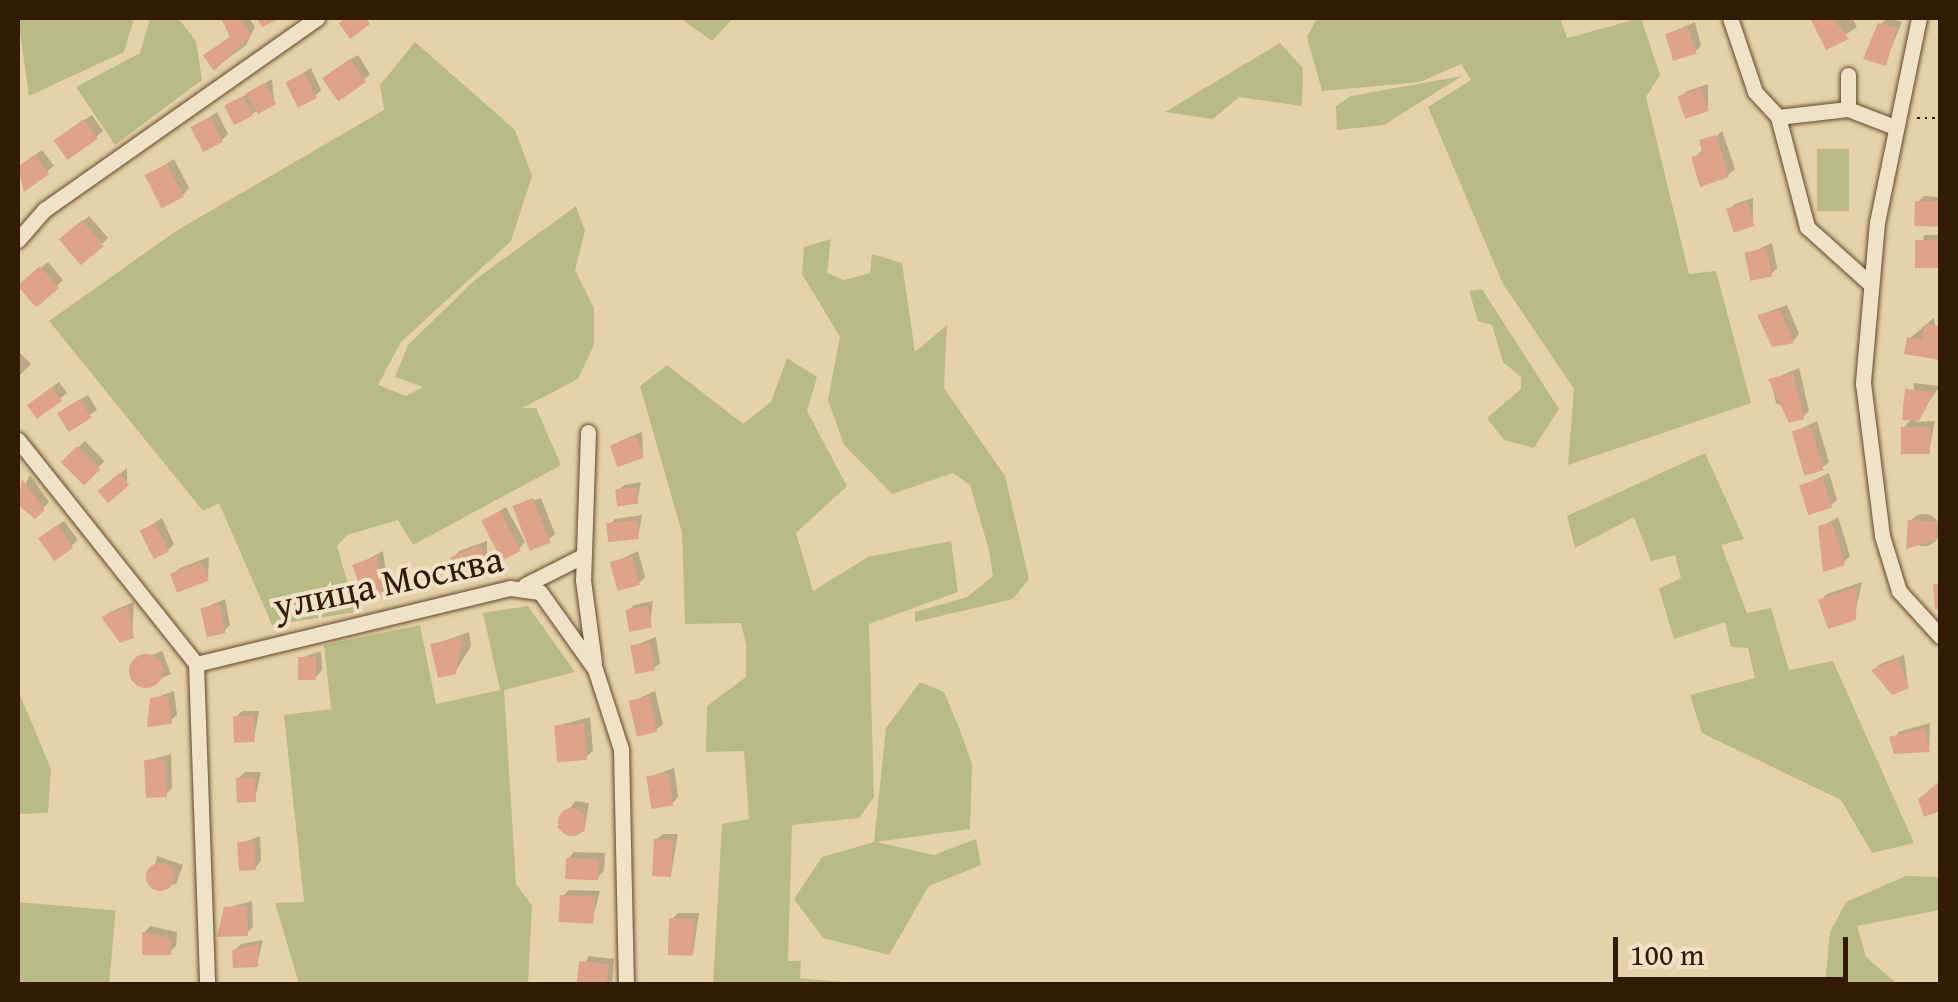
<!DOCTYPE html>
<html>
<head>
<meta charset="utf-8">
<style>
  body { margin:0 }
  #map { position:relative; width:1958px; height:1002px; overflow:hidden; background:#e6d2a8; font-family:"Gentium Book Plus",serif }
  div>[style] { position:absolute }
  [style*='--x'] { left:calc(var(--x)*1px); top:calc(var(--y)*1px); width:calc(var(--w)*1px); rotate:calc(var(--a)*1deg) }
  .green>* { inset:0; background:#b9bb84; transform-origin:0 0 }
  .shadow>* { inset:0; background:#0003; transform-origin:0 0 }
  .round { border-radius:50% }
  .building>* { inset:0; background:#dea388; transform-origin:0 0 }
  .path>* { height:2.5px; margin-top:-1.25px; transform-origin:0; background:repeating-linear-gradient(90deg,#331b01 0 2.5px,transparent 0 7.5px) }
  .roads { filter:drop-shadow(0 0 2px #60492b) drop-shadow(0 0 2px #60492b) }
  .minor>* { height:15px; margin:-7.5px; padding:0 7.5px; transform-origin:7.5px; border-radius:7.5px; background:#efe2c6 }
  span { translate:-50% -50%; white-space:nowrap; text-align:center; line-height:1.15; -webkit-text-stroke:8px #efe2c6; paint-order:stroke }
  .street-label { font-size:38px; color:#331b01 }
  .frame { position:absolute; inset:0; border:20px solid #331b01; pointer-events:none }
  .scale { position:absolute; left:1613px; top:937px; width:235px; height:45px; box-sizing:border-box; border:5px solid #331b01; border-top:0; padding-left:12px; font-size:30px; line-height:35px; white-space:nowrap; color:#331b01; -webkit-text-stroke:8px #efe2c6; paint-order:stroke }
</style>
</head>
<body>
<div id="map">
  <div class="green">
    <div style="clip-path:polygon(18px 18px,134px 18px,124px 52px,29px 96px)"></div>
    <div style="clip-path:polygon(150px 18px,178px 18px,196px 41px,202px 80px,115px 145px,76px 87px,140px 53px)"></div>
    <div style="clip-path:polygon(680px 18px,733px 18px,712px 41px)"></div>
    <div style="clip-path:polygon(1317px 18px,1560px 18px,1567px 38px,1641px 18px,1660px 75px,1646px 97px,1689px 274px,1716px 271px,1751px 403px,1568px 465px,1574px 389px,1503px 284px,1428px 107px,1471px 80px,1461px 64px,1420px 82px,1322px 91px,1307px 37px)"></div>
    <div style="clip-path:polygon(415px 42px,515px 130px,532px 176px,511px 241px,401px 342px,378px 385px,406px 396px,423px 387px,395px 377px,408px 345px,475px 280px,576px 206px,585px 231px,575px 270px,594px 308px,594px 345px,578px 379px,522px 408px,536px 408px,561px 465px,413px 545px,398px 520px,347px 535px,337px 546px,356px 612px,272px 625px,219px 503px,203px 511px,49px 321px,176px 231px,384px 110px,380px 85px)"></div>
    <div style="clip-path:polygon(1280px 43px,1303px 68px,1302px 106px,1239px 97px,1213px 119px,1165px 112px)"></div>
    <div style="clip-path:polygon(1462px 76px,1384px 125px,1337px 130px,1336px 106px,1351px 96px)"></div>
    <div style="left:1849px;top:149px;width:62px;height:32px;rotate:90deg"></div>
    <div style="clip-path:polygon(831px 239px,827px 273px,844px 280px,870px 273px,872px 254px,902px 263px,915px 352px,947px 325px,944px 388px,1005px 476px,1029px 579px,1013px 599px,915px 622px,915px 612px,967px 597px,993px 576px,989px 550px,970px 485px,953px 473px,892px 494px,844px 445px,828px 400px,840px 337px,802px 274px,804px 247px)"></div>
    <div style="clip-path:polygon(1482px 289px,1559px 409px,1534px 448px,1504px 440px,1487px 418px,1521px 389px,1521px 377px,1503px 362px,1492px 325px,1478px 321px,1469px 291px)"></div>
    <div style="clip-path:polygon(787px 358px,817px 377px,807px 411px,847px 486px,796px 533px,813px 591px,868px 557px,951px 541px,958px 592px,869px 624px,874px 797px,859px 818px,792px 825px,788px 961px,801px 961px,800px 978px,861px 984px,713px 984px,722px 824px,749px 819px,744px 751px,706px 752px,707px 706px,746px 677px,746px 644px,741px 623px,685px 624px,682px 533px,640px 386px,667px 365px,743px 424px,771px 402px)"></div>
    <div style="clip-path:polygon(1705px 453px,1744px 539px,1721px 545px,1747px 613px,1771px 608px,1789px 670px,1833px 661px,1914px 843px,1872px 853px,1841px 800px,1702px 733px,1690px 695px,1755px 678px,1748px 648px,1731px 647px,1725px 622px,1674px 639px,1659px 589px,1681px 578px,1675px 555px,1651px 561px,1634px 517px,1575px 548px,1567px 516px)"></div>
    <div style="clip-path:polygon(528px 606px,575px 672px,504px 690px,516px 884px,532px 906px,528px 984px,299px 984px,275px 903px,304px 902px,284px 715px,331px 709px,324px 645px,420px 625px,436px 704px,500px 690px,483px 613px)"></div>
    <div style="clip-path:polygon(920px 682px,944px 692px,960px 730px,972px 764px,970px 829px,876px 842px,934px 855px,976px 839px,981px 865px,929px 886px,889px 955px,823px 938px,794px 899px,822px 857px,874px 842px,886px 728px)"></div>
    <div style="clip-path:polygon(18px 690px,51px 769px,48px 813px,18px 814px)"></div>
    <div style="clip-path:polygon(1906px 876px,1940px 877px,1940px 910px,1857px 926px,1866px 957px,1897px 984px,1825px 984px,1830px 932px,1846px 902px)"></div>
    <div style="left:18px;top:902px;width:98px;height:82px;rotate:5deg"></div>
  </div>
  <div class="shadow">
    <div style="clip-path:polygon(249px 18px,255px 27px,246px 45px,215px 68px,232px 36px,222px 20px)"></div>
    <div style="clip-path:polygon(1813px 18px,1852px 18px,1857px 27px,1827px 47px)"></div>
    <div style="clip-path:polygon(1887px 18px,1902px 22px,1885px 63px,1881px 24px)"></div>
    <div style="clip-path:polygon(1695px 22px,1701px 46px,1695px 52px,1668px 34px)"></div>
    <div style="clip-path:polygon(358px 55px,370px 74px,364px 80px,331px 72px)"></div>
    <div style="clip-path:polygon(311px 68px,321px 90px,315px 96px,288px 82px)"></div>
    <div style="clip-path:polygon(272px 79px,274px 102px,252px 114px,227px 106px)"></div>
    <div style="clip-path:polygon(1708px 84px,1708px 109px,1680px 97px,1687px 91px)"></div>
    <div style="clip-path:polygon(217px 112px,228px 134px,222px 140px,193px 128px)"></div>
    <div style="clip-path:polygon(92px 115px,103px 131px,96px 137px,63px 134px)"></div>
    <div style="clip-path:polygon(1722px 131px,1735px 169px,1728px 175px,1694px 158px)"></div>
    <div style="clip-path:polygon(42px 150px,54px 166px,25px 189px,18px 168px)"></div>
    <div style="clip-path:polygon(174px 159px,189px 188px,183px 195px,148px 175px)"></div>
    <div style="clip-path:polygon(1924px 196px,1940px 197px,1938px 225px,1918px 202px)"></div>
    <div style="clip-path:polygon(1753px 198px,1753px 224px,1728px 210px,1735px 204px)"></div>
    <div style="clip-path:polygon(89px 216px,108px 238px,102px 244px,68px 234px)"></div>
    <div style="clip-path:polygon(1924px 235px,1940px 235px,1940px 266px,1918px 266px)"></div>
    <div style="clip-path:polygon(1772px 243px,1777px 268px,1771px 274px,1748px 254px)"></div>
    <div style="clip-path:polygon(48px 262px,63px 280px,36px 305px,26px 280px)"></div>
    <div style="clip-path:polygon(1787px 305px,1799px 334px,1793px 341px,1760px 315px)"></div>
    <div style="clip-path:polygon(1934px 318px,1940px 358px,1907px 352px,1910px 338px)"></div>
    <div style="clip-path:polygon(18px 351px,31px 364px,18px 377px)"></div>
    <div style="clip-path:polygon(1799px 368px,1809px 411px,1803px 417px,1776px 403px,1771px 380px)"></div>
    <div style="clip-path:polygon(59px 382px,67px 393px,38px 416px,36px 399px)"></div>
    <div style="clip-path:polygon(1914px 383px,1940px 386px,1915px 422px,1935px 421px,1929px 451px,1903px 428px,1913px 418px)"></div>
    <div style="clip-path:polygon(88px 395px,97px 410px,70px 429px,66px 408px)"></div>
    <div style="clip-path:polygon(1817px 421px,1829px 462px,1822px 468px,1794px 432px)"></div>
    <div style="clip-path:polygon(642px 432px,643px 456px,613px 447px,620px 441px)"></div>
    <div style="left:85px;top:441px;width:28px;height:30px;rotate:46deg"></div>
    <div style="clip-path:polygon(127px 468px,127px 483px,107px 484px)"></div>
    <div style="clip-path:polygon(1829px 473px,1837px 500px,1830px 506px,1802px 486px)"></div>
    <div style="clip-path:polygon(30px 475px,49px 502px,35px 516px,18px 500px)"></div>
    <div style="clip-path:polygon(641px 482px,637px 502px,617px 491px,624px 485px)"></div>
    <div style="clip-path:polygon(541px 498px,555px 534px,548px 540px,515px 506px)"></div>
    <div style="clip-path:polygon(506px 507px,525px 542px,519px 549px,484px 521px)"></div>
    <div class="round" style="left:1908px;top:514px;width:32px;height:32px"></div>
    <div style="clip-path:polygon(642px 515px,638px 536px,609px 525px,615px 519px)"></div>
    <div style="clip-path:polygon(1838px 517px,1850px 556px,1843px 563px,1821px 527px)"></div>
    <div style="clip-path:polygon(162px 518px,174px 544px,168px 550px,142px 531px)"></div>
    <div style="clip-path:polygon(64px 521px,78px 540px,71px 546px,48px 532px)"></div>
    <div style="clip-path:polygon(487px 541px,487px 563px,453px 558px,459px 551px)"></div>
    <div style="clip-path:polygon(383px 551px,388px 588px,381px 595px,355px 566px)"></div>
    <div style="clip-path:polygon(638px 551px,645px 577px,639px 583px,613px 563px)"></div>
    <div style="clip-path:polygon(209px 557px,208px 578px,173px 574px,180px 568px)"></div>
    <div style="clip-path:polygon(1862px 582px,1854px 618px,1821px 600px,1827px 594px)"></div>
    <div style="clip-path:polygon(225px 599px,230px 625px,224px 631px,202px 609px)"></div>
    <div style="clip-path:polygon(653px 601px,650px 626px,628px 611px,634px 605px)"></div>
    <div style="clip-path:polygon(134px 602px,132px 636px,104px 618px,110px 612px)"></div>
    <div style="clip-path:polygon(469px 632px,471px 646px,455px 672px,433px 645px)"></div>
    <div style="clip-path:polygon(656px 637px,660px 663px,653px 669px,633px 646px)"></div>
    <div style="left:162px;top:651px;width:25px;height:33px;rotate:69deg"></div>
    <div style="clip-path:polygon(321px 651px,322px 670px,316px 677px,301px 658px)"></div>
    <div style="clip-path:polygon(1904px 655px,1908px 686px,1874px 670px,1880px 664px)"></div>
    <div style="clip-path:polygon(174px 691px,177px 715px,170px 721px,152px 699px)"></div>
    <div style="clip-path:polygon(655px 691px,663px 724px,656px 730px,631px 702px)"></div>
    <div style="clip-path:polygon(242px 711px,259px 711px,254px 739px,235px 718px)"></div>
    <div style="clip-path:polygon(590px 717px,593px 751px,586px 757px,556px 726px)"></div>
    <div style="clip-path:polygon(1930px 723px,1929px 750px,1896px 752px,1898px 732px)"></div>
    <div style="clip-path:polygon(171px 754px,172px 788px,166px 794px,146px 761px)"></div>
    <div style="clip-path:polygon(674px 768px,678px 797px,672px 804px,649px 777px)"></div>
    <div style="clip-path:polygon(245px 772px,261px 772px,255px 799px,238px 779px)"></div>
    <div style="clip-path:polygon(575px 801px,589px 803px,584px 832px,557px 828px)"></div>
    <div style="clip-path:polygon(663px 834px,678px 834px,671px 874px,656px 840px)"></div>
    <div style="clip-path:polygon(260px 836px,261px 861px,255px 868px,239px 844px)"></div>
    <div style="clip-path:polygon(574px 852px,605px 853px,604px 871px,597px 878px,568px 859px)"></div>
    <div style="clip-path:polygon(157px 856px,183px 865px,176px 884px,150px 887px)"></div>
    <div style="clip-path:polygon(569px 890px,600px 891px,592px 921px,563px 896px)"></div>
    <div style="clip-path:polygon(252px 901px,253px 927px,247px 933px,226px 908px)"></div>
    <div style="clip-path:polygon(678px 913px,699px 913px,693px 953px,672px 919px)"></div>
    <div style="clip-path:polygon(150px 926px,177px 932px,176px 946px,170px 952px,144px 933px)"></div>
    <div style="clip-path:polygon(263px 940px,257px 964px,234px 951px,241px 944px)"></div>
    <div style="clip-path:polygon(588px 956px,614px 959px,612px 984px,580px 984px)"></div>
  </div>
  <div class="building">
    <div style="clip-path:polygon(221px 18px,239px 18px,251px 35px,214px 71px,203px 55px,230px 37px)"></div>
    <div style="clip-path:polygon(257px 18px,281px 18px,262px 27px)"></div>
    <div style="clip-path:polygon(346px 18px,366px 18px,370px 24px,350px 39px,339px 23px)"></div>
    <div style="clip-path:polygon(1810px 18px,1833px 18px,1849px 39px,1826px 50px)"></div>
    <div style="clip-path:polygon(1878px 23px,1897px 28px,1886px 66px,1863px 59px)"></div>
    <div style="left:1688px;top:27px;width:28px;height:24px;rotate:73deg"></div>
    <div style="left:350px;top:59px;width:28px;height:34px;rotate:55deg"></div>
    <div style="left:304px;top:73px;width:28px;height:21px;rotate:63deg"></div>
    <div style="left:265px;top:83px;width:24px;height:21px;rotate:62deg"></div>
    <div style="left:1701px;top:88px;width:24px;height:25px;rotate:71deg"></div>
    <div style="left:243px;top:96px;width:22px;height:21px;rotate:63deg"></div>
    <div style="left:210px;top:117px;width:28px;height:22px;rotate:63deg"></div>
    <div style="left:84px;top:119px;width:24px;height:37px;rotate:55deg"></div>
    <div style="clip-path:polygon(1716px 135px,1729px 177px,1700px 187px,1691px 157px,1703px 154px,1699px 140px)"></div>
    <div style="clip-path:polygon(35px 154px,49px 174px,24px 192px,18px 167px)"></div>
    <div style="left:167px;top:164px;width:37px;height:25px;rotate:63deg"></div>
    <div style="left:1915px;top:201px;width:25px;height:25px;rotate:2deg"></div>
    <div style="left:1747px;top:202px;width:25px;height:22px;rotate:72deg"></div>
    <div style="left:82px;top:220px;width:34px;height:30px;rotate:50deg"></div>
    <div style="left:1915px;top:240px;width:25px;height:28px"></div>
    <div style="left:1766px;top:248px;width:29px;height:22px;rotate:78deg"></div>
    <div style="left:40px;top:266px;width:29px;height:30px;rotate:49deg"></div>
    <div style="clip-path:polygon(1780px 310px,1794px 343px,1772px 347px,1757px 315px)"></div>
    <div style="clip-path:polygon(1925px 324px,1940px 326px,1940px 360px,1904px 354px,1907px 337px,1922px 340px)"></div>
    <div style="clip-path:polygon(1793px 373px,1804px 419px,1789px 423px,1768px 379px)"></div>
    <div style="left:52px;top:387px;width:17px;height:31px;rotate:54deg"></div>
    <div style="clip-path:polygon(1905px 389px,1934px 392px,1919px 421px,1902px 420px)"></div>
    <div style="left:80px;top:399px;width:22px;height:27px;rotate:58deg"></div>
    <div style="left:1811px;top:426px;width:46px;height:20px;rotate:74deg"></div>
    <div style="left:1901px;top:427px;width:29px;height:27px"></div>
    <div style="left:636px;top:436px;width:23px;height:28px;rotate:70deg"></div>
    <div style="left:77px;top:446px;width:33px;height:23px;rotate:45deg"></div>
    <div style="left:119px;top:473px;width:16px;height:28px;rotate:50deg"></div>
    <div style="left:1823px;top:478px;width:31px;height:25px;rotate:73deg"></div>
    <div style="clip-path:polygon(22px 479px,45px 510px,35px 519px,18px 505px)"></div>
    <div style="left:636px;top:487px;width:17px;height:21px;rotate:83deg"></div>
    <div style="left:533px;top:498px;width:48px;height:22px;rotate:69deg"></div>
    <div style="left:500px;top:511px;width:45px;height:21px;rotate:63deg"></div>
    <div style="left:637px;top:520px;width:19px;height:31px;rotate:84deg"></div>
    <div style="clip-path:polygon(1908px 520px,1938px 522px,1936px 540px,1906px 549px)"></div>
    <div style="clip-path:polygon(1832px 522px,1845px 565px,1823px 572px,1818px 526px)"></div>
    <div style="left:155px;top:523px;width:32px;height:17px;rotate:64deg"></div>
    <div style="left:57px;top:525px;width:28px;height:23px;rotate:55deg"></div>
    <div style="left:481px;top:545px;width:22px;height:33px;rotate:68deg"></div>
    <div style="clip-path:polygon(377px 556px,383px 597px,366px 603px,352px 565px)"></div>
    <div style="left:632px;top:556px;width:30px;height:23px;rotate:75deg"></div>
    <div style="left:202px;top:562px;width:20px;height:34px;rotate:70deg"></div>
    <div style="clip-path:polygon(1933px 584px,1940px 584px,1940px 609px,1935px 609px)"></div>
    <div style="clip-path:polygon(1857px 587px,1856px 620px,1828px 629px,1818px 600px)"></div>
    <div style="left:219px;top:604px;width:30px;height:19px;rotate:78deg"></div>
    <div style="clip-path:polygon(128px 606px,134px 638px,120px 643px,101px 617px)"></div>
    <div style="left:648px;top:606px;width:22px;height:23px;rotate:80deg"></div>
    <div style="clip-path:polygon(463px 637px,456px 674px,438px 678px,430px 644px)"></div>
    <div style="left:650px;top:642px;width:29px;height:20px;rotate:80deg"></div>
    <div class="round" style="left:129px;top:654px;width:34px;height:34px"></div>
    <div style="left:298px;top:657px;width:18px;height:23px"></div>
    <div style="clip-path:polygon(1898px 659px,1909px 688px,1892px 695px,1871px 670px)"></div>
    <div style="clip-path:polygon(168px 696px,172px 724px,147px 727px,150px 698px)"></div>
    <div style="left:649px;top:696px;width:37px;height:21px;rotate:77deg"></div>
    <div style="left:254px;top:716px;width:26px;height:21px;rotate:88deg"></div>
    <div style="left:584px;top:723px;width:37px;height:30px;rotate:85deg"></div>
    <div style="clip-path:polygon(1924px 728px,1930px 752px,1894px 754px,1889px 737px)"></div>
    <div style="left:165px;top:759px;width:38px;height:21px;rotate:87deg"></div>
    <div style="left:668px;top:773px;width:33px;height:22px;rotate:81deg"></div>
    <div style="left:255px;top:777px;width:25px;height:19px;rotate:88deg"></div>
    <div style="clip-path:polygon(1940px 781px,1940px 811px,1924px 817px,1918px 799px)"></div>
    <div class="round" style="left:558px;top:808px;width:28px;height:28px"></div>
    <div style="left:654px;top:839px;width:19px;height:37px;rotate:3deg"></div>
    <div style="left:254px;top:841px;width:29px;height:17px;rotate:86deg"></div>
    <div style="left:566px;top:858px;width:33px;height:21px;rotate:2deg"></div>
    <div class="round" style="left:146px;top:863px;width:28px;height:28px"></div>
    <div style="left:560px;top:895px;width:35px;height:27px;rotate:3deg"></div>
    <div style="clip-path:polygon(247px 906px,248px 936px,217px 937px,224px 907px)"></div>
    <div style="left:669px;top:918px;width:25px;height:37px;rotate:2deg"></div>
    <div style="clip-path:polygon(142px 932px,171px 938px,171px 955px,142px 955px)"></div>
    <div style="clip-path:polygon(258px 944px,258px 967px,233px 968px,232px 950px)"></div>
    <div style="left:579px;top:961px;width:30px;height:23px;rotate:6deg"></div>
  </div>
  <div class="path">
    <div style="--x:1917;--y:118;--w:23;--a:0"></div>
  </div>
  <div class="roads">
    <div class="minor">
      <div style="--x:1730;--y:18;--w:78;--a:71.3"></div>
      <div style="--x:1755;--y:92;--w:34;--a:47"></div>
      <div style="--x:1778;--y:117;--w:70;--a:-6.5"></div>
      <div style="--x:1848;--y:109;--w:50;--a:21"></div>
      <div style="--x:1919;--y:18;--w:208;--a:101.6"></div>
      <div style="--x:1877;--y:222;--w:162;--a:95"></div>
      <div style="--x:1863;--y:383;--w:154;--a:82.9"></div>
      <div style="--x:1882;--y:536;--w:58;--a:72.8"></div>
      <div style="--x:1899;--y:591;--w:61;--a:47.7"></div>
      <div style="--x:1848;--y:75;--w:34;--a:90"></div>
      <div style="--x:1778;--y:117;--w:114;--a:75.2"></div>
      <div style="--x:1807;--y:227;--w:82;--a:42"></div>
      <div style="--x:18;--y:240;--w:40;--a:-49"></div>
      <div style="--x:44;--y:210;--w:334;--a:-35.1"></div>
      <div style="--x:588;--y:432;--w:148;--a:91.9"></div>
      <div style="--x:583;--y:580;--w:83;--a:82.4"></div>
      <div style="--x:18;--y:440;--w:286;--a:51.5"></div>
      <div style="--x:196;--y:664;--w:320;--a:88"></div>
      <div style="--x:525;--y:585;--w:65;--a:-26.6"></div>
      <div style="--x:196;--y:664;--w:323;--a:-13.6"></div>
      <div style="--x:510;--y:588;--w:30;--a:8"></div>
      <div style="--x:540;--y:592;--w:95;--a:54.5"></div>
      <div style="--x:595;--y:669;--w:84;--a:72"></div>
      <div style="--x:621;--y:749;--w:235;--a:88.8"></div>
    </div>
  </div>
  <div class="street-label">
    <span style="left:388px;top:582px;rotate:-12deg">улица Москва</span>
  </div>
  <div class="frame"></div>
  <div class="scale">100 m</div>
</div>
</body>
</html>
